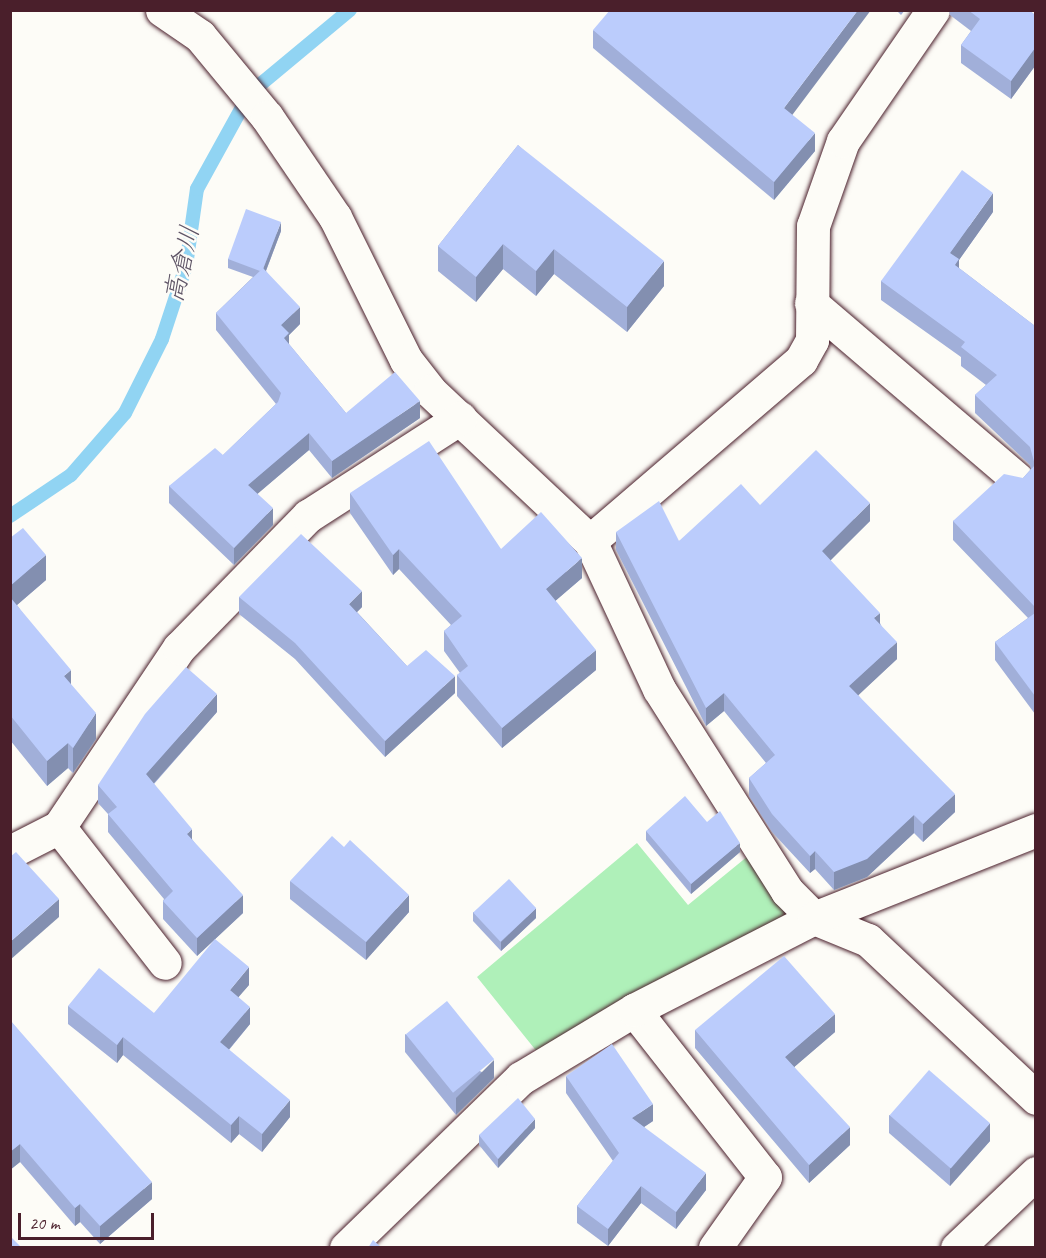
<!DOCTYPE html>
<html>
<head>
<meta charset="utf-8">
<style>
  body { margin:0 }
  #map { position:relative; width:1046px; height:1258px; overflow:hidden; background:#fdfcf7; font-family:Caveat,"Klee One",sans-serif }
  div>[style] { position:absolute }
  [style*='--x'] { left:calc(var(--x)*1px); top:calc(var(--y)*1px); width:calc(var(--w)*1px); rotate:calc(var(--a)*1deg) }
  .green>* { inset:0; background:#aff0b9 }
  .stream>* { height:14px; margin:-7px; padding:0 7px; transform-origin:7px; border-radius:7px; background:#91d4f3 }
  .roads { filter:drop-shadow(0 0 2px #4a1f2b) drop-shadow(0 0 2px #4a1f2b) }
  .minor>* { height:33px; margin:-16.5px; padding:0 16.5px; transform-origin:16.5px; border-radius:16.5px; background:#fdfcf7 }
  .wall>* { inset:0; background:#a1afd9 }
  .shaded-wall>* { inset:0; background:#838fb0 }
  .building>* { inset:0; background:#bbccfc; transform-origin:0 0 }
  span { translate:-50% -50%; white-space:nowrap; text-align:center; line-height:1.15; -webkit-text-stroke:5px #fdfcf7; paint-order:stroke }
  .water-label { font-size:26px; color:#5f5567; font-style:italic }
  .frame { position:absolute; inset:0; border:12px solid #4a1f2b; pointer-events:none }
  .scale { position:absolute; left:18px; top:1213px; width:136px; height:27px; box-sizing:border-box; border:3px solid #4a1f2b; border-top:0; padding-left:8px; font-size:18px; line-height:21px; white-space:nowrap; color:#4a1f2b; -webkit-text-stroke:4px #fdfcf7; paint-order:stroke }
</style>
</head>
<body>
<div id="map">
  <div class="green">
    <div style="clip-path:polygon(637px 843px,688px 905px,759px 847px,814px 918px,546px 1063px,477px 977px)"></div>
  </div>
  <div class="stream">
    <div style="--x:10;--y:516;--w:73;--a:-33.9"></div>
    <div style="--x:71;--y:475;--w:82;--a:-48.9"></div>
    <div style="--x:125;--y:413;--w:83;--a:-63.4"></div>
    <div style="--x:162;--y:339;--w:77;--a:-71.8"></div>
    <div style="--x:186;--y:266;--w:78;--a:-81.9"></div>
    <div style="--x:197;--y:189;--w:110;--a:-61.1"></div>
    <div style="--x:250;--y:93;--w:130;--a:-39.7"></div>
  </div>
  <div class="roads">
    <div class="minor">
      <div style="--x:162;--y:10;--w:46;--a:34.4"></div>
      <div style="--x:200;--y:36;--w:105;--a:50.4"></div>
      <div style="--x:267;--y:117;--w:121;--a:55.8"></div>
      <div style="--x:335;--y:217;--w:160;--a:63.6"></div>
      <div style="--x:406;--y:360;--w:39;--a:52"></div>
      <div style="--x:430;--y:391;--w:219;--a:43.2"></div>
      <div style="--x:590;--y:541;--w:163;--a:65"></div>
      <div style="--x:659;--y:689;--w:239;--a:57.6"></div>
      <div style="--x:787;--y:891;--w:38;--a:45"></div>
      <div style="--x:814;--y:918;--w:58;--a:22.2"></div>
      <div style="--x:868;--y:940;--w:231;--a:43.2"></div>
      <div style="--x:811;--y:303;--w:271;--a:40.5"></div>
      <div style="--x:590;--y:541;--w:278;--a:-40.6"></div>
      <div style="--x:801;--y:360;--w:23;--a:-61"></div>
      <div style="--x:812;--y:340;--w:114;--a:-89.5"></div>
      <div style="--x:813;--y:226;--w:90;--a:-70.6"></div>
      <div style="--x:843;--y:141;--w:159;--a:-55.5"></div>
      <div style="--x:59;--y:827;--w:172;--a:52.1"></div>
      <div style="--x:10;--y:852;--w:55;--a:-27"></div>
      <div style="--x:59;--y:827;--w:216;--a:-56.2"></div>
      <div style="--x:179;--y:648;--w:185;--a:-45.7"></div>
      <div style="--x:308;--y:516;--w:181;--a:-32.8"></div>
      <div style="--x:634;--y:1010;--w:212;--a:51.9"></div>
      <div style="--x:765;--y:1177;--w:87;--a:125.2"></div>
      <div style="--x:346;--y:1248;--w:244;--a:-44.2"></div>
      <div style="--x:521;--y:1078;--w:132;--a:-31"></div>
      <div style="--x:634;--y:1010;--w:202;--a:-27.1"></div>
      <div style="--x:814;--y:918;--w:239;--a:-21.6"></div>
      <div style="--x:957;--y:1248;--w:109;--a:-43.5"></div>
    </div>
  </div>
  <div class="wall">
    <div style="clip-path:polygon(896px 10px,905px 10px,901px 15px)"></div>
    <div style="clip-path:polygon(949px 10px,1029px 10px,1035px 15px,1035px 66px,1011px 99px,961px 63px,961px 45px,971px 31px,950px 15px)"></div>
    <div style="clip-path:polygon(593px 30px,792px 115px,815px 151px,774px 200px,593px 48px)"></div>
    <div style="clip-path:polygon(518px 145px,664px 286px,627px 332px,554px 274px,536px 296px,503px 269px,476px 302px,438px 271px,438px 246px)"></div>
    <div style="clip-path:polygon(993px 212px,959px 260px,959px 268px,1035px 326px,1035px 714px,995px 660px,995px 642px,1028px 618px,953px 540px,953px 521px,1023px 478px,1031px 469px,1030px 465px,975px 413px,975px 395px,986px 385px,961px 366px,961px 357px,881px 300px,881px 281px)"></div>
    <div style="clip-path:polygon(281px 231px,266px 271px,300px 324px,289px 335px,289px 344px,346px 413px,420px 418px,332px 478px,309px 450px,257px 494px,273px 525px,234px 565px,169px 503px,169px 486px,223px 455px,276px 404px,216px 330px,216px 313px,253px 277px,228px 268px,228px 259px)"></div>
    <div style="clip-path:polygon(350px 493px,501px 549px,582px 578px,555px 601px,596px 670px,502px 748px,457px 696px,457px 675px,460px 673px,444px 651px,444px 631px,451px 625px,399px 569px,393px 575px,350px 513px)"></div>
    <div style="clip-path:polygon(760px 505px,870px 521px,830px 560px,880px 623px,897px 659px,858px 695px,955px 812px,923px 842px,914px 833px,867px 877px,834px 890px,815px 869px,810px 873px,772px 832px,749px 796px,749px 778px,766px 763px,724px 711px,706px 726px,616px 550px,616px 532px,679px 541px)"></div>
    <div style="clip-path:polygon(10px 538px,46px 580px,17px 605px,71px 685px,96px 739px,73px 773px,68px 768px,47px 786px,10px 740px)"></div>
    <div style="clip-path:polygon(239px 597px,362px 607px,357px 612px,407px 666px,455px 693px,385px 757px,295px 659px,239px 614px)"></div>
    <div style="clip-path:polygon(217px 712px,154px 784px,243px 913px,197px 956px,163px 919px,163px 901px,164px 899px,108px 832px,108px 814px,98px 803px,98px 785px)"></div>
    <div style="clip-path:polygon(707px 822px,740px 852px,691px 894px,646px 840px,646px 831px)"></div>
    <div style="clip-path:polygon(290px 881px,409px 912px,366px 960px,290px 899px)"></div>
    <div style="clip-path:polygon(473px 912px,536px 918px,501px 951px,473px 921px)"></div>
    <div style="clip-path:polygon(249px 985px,238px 997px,250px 1024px,229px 1050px,290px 1117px,262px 1152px,239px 1134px,231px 1143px,123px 1055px,117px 1063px,68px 1024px,68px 1006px,154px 1013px)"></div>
    <div style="clip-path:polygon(10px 1020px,152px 1199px,100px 1244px,80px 1222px,75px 1226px,20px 1162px,10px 1170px)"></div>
    <div style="clip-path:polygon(695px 1030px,835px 1032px,794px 1067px,850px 1145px,809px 1183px,695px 1048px)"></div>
    <div style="clip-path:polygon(405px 1034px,494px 1078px,456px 1115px,405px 1052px)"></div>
    <div style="clip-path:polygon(566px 1076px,653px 1121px,644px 1127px,706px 1190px,676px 1229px,641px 1203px,608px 1246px,577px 1223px,577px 1206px,613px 1161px,566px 1093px)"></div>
    <div style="clip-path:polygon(889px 1115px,990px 1141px,950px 1186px,889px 1133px)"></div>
    <div style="clip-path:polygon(535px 1128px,498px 1168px,479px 1145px,479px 1135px)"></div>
  </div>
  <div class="shaded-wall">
    <div style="clip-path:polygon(858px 10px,871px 10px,784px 126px,784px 108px)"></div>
    <div style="clip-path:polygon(1035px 48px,1035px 66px,1011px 99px,1011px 81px)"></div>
    <div style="clip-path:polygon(815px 133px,815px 151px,774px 200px,774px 182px)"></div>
    <div style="clip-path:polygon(993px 193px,993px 212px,959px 260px,959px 278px,950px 253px)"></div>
    <div style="clip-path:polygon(281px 222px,281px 231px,262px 281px,262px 272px)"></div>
    <div style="clip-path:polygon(503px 244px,503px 269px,476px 302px,476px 277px)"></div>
    <div style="clip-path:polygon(554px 249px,554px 274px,536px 296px,536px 271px)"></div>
    <div style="clip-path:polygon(664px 261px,664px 286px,627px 332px,627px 307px)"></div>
    <div style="clip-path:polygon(300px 307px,300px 324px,289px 335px,289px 350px,284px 355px,281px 325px)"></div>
    <div style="clip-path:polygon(420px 401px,420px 418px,332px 478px,332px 461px)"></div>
    <div style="clip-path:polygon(309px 433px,309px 450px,248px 502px,248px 485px)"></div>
    <div style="clip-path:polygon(870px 503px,870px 521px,822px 569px,822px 551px)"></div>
    <div style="clip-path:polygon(273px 508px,273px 525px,234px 565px,234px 548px)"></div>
    <div style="clip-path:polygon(399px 549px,399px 569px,393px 575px,393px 555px)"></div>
    <div style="clip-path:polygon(46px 555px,46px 580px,10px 611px,10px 586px)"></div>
    <div style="clip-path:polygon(582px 558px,582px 578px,546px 609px,546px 589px)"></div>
    <div style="clip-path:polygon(362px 591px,362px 607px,349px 620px,349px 604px)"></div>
    <div style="clip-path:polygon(880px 613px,880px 631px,874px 618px)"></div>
    <div style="clip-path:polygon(897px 642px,897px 659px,849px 704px,849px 686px)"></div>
    <div style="clip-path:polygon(596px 650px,596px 670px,502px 748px,502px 728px)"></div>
    <div style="clip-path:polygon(71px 670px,71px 695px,64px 676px)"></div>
    <div style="clip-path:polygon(455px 676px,455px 693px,385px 757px,385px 741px)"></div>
    <div style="clip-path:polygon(724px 693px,724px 711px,706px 726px,706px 708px)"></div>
    <div style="clip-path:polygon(217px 694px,217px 712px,146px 792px,146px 774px)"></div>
    <div style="clip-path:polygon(96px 713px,96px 739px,73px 773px,73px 748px)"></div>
    <div style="clip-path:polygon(68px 743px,68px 768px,47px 786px,47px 761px)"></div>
    <div style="clip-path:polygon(955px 794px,955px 812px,923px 842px,923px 824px)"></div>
    <div style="clip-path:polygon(914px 815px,914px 833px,867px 877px,834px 890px,834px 872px)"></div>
    <div style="clip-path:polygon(192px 829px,192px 847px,187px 834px)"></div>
    <div style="clip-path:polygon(740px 843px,740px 852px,691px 894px,691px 884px)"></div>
    <div style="clip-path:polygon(815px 851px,815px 869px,810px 873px,810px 856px)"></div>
    <div style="clip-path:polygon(243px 895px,243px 913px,197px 956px,197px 938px)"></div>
    <div style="clip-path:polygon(409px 895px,409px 912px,366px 960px,366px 942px)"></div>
    <div style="clip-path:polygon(59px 899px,59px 917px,10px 960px,10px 942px)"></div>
    <div style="clip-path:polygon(536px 908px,536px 918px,501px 951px,501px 942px)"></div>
    <div style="clip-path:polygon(249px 967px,249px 985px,230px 1007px,230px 990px)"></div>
    <div style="clip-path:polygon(250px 1007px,250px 1024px,220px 1060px,220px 1042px)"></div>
    <div style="clip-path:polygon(835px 1014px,835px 1032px,785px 1075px,785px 1057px)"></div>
    <div style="clip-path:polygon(123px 1037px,123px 1055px,117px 1063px,117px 1045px)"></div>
    <div style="clip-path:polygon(494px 1060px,494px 1078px,456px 1115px,456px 1098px)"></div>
    <div style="clip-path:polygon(290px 1100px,290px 1117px,262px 1152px,262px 1134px)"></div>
    <div style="clip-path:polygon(653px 1104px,653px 1121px,632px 1135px,632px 1118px)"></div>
    <div style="clip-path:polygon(239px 1116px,239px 1134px,231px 1143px,231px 1125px)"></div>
    <div style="clip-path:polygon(535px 1119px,535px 1128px,498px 1168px,498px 1159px)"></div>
    <div style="clip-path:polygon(990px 1123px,990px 1141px,950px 1186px,950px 1168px)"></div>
    <div style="clip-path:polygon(850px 1127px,850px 1145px,809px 1183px,809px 1165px)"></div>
    <div style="clip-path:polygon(20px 1144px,20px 1162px,10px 1170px,10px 1152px)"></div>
    <div style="clip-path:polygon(706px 1173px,706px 1190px,676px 1229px,676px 1212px)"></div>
    <div style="clip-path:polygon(152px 1182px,152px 1199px,100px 1244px,100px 1226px)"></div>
    <div style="clip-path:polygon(641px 1186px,641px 1203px,608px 1246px,608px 1229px)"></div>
    <div style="clip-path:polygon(80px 1204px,80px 1222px,75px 1226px,75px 1208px)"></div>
  </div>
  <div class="building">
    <div style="clip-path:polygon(610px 10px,858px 10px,784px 108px,815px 133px,774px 182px,593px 30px)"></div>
    <div style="clip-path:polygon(968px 10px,1029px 10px,1035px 15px,1035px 48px,1011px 81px,961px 45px,980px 19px)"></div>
    <div style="clip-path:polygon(518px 145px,664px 261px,627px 307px,554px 249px,536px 271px,503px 244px,476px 277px,438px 246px)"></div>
    <div style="clip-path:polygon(962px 170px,993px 193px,950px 253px,959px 259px,955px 265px,1035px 326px,1035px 607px,953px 521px,1004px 474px,1023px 478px,1035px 465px,1030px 447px,975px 395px,997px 375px,961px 347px,965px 342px,881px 281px)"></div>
    <div style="clip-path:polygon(246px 209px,281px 222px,263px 269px,260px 271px,228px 259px)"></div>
    <div style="clip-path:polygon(263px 268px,300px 307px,281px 325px,289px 333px,284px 338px,346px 413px,395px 372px,420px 401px,332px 461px,309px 433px,248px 485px,273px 508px,234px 548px,169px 486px,215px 448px,223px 455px,278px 402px,281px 393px,216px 313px)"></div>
    <div style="clip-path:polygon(429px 441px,501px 549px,541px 512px,582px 558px,546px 589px,596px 650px,502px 728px,457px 675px,468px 666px,444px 631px,462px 616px,399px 549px,393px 555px,350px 493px)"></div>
    <div style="clip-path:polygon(816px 450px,870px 503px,822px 551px,880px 613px,874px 618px,897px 642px,849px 686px,955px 794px,923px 824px,914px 815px,867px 859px,834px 872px,815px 851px,810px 856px,772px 814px,749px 778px,775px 755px,724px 693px,706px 708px,616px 532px,659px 501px,679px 541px,741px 484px,760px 505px)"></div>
    <div style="clip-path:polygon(23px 528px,46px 555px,10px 586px,10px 538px)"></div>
    <div style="clip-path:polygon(301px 534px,362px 591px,349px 604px,407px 666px,426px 650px,455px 676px,385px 741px,295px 643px,239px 597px)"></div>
    <div style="clip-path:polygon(10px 597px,71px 670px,64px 676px,96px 713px,73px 748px,68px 743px,47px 761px,10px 715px)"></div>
    <div style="clip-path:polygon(1035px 613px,1035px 696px,995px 642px)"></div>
    <div style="clip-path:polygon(186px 667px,217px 694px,146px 774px,192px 829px,187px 834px,243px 895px,197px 938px,163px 901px,173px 891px,108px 814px,117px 807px,98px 785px,145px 714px)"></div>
    <div style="clip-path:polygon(685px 796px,707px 822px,720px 811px,740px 843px,691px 884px,646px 831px)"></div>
    <div style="clip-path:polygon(332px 836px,344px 847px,350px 840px,409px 895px,366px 942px,290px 881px)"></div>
    <div style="clip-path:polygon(16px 852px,59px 899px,10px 942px,10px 857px)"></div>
    <div style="left:509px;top:879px;width:40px;height:49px;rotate:47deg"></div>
    <div style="clip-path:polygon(215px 939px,249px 967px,230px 990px,250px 1007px,220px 1042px,290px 1100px,262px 1134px,239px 1116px,231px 1125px,123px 1037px,117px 1045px,68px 1006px,99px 968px,154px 1013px)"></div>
    <div style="clip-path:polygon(784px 956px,835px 1014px,785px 1057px,850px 1127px,809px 1165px,695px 1030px)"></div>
    <div style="left:447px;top:1001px;width:75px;height:53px;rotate:51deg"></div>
    <div style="clip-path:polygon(10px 1020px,152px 1182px,100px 1226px,80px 1204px,75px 1208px,20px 1144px,10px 1152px)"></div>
    <div style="clip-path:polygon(612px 1044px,653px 1104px,632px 1118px,706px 1173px,676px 1212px,641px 1186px,608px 1229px,577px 1206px,619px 1153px,566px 1076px)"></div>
    <div style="left:929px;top:1070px;width:81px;height:60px;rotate:41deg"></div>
    <div style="clip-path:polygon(518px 1098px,535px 1119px,498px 1159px,479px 1135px)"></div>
    <div style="clip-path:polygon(10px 1236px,22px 1248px,10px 1248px)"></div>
    <div style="clip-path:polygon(373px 1240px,382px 1248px,368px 1248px)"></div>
  </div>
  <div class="water-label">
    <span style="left:182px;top:264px;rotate:-77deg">高倉川</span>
  </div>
  <div class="frame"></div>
  <div class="scale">20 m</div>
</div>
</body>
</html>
